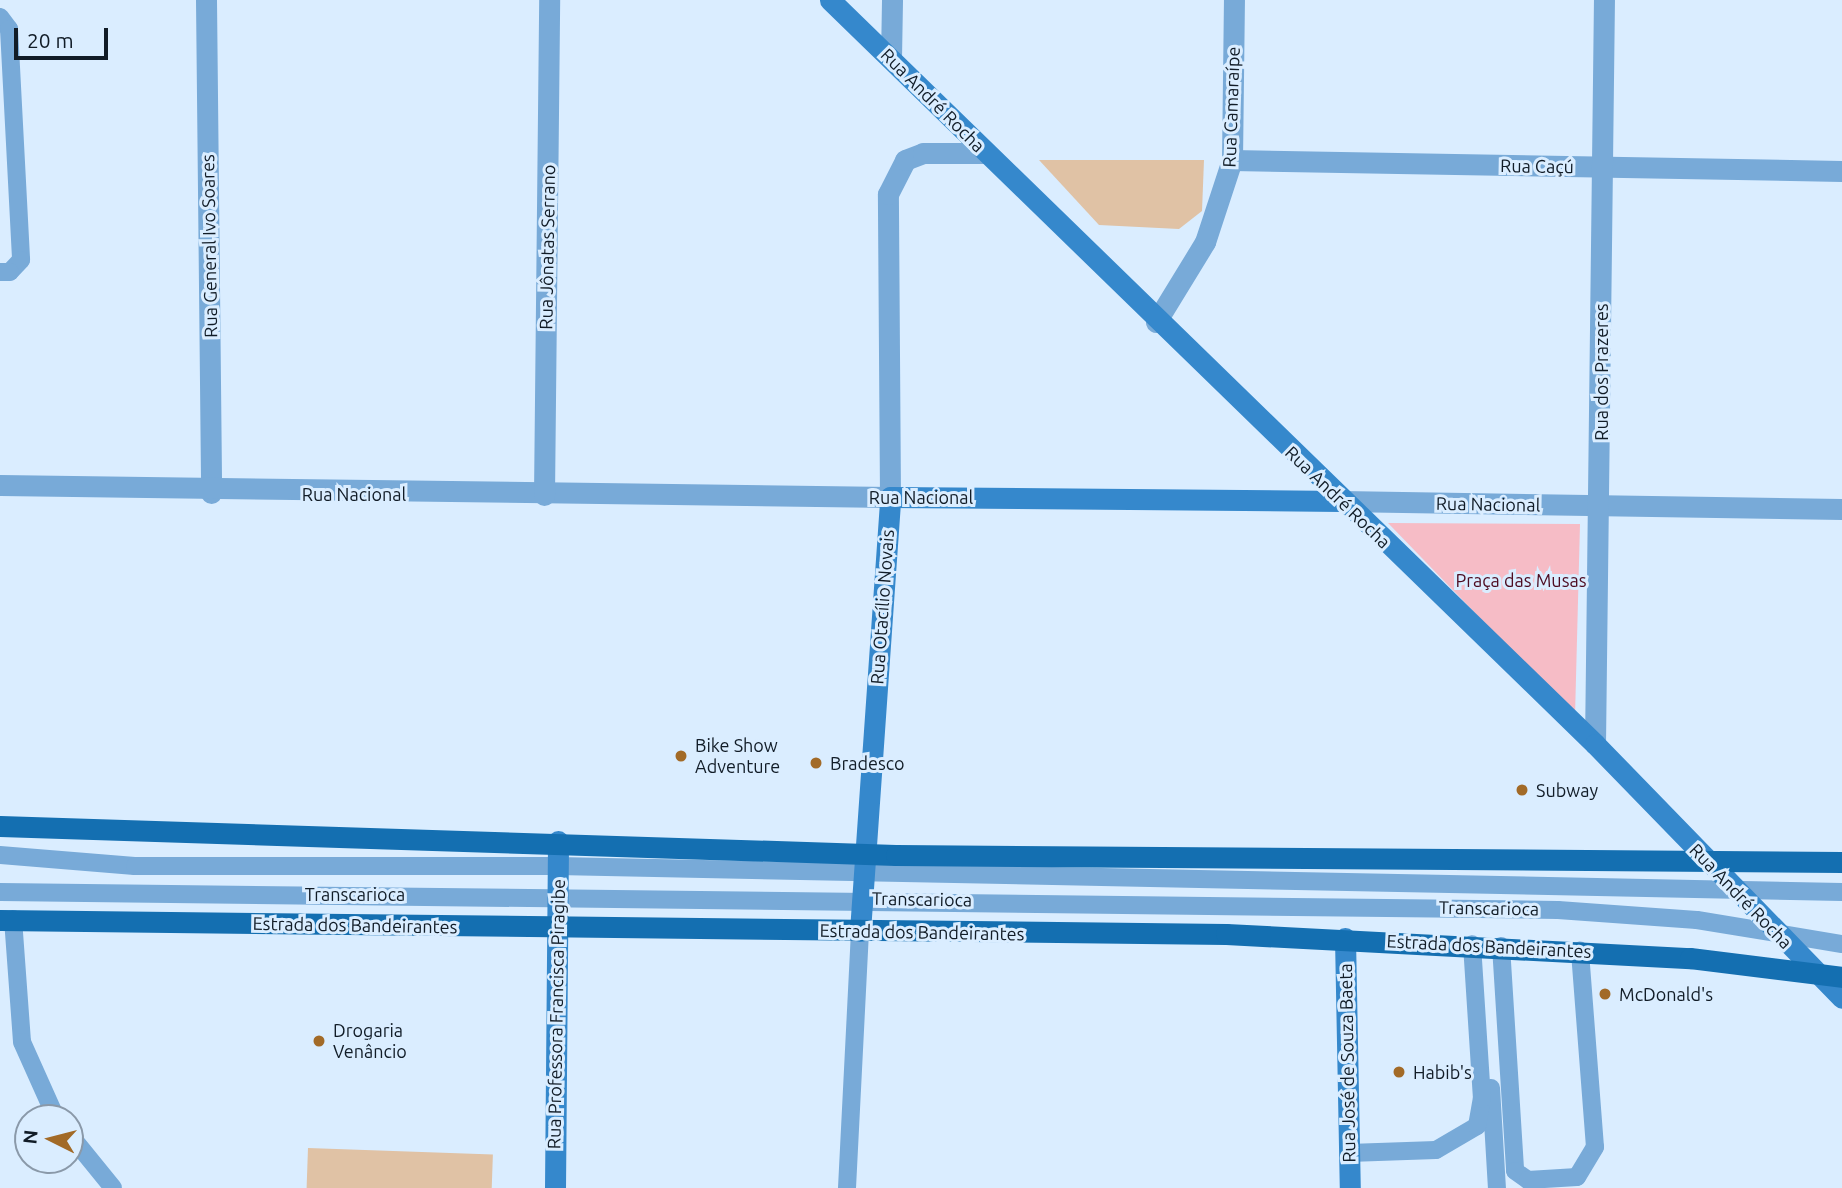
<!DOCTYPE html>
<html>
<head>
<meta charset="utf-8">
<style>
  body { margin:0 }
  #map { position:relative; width:1842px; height:1188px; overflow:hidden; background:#daedff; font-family:Ubuntu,sans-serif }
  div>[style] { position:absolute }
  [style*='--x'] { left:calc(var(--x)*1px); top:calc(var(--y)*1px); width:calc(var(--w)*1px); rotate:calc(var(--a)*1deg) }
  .green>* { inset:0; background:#f6bcc6 }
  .building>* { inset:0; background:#e0c2a5; transform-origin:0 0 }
  .lane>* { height:18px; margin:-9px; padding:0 9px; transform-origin:9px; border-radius:9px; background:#78aad8 }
  .street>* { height:21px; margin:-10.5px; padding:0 10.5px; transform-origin:10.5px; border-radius:10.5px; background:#78aad8 }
  .secondary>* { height:21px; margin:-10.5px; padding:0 10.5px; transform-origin:10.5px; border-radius:10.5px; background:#3588cc }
  .primary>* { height:21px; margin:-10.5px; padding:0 10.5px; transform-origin:10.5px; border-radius:10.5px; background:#146fb1 }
  .dots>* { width:19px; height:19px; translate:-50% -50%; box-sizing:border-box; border:4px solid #daedff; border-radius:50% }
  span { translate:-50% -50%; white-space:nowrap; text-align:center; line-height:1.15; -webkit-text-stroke:6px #daedff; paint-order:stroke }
  .street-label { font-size:18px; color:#111c27 }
  .park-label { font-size:18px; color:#4e0c21 }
  .poi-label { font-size:18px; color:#111c27 }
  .left { translate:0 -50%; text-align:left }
  .north { position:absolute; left:14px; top:1104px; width:70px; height:70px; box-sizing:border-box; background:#daedff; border:2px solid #8a99a9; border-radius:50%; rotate:276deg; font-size:19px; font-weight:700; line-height:28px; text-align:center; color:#111c27 }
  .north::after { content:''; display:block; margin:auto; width:24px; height:32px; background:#a26a27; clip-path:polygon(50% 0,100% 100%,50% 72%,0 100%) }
  .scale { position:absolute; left:14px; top:28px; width:94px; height:32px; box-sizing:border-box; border:4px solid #111c27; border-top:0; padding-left:9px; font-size:21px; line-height:24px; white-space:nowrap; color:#111c27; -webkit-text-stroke:5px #daedff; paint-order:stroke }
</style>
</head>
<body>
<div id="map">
  <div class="green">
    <div style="clip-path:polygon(1388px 523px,1580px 524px,1575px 716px)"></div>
  </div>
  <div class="building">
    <div style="clip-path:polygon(1039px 160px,1204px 160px,1202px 211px,1179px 229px,1099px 225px)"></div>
    <div style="left:308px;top:1148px;width:185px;height:40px;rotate:2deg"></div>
  </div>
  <div class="lane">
    <div style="--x:0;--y:17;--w:15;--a:53"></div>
    <div style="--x:9;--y:29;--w:231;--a:87"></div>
    <div style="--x:21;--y:260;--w:16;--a:133"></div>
    <div style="--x:10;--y:272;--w:10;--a:180"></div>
    <div style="--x:0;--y:855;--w:135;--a:4.7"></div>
    <div style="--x:135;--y:866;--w:422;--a:0"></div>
    <div style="--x:557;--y:866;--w:1285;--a:1.16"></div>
    <div style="--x:0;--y:892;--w:1558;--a:0.66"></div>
    <div style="--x:1558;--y:910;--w:139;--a:4.1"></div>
    <div style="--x:1697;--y:920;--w:147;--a:9.4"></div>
    <div style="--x:13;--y:919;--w:123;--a:85.8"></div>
    <div style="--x:22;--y:1042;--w:83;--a:65.9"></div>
    <div style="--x:1501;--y:946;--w:225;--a:86.4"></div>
    <div style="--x:1515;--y:1171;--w:16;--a:35"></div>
    <div style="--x:1528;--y:1180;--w:49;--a:-3.5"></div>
    <div style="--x:1577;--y:1177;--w:35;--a:-59"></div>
    <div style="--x:1595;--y:1147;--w:197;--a:-94.4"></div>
    <div style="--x:1491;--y:1088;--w:100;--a:86.6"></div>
    <div style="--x:70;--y:1135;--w:68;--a:50.9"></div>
    <div style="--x:1349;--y:1153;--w:87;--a:-2"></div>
    <div style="--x:1436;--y:1150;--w:48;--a:-30.3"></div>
    <div style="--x:1477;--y:1126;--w:27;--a:-80"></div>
    <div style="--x:1482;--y:1099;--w:155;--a:-93.7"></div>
    <div style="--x:847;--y:1188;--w:257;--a:-87.1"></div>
  </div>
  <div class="street">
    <div style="--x:206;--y:0;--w:493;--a:89.4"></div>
    <div style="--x:891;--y:58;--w:58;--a:-89"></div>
    <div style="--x:1232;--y:160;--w:610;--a:1.03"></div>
    <div style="--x:1156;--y:322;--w:94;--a:-58.5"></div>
    <div style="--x:1205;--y:242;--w:86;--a:-71.8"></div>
    <div style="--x:1232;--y:160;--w:160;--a:-89.3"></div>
    <div style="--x:0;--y:485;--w:890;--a:0.77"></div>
    <div style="--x:890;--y:497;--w:303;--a:-90.4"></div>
    <div style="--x:888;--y:194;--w:38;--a:-63"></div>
    <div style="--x:905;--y:160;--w:19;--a:-21"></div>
    <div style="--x:923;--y:153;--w:63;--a:0"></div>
    <div style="--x:544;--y:495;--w:495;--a:-89.4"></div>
    <div style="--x:1341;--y:501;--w:501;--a:0.91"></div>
    <div style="--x:1595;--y:744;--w:744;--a:-89.31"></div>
  </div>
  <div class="secondary">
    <div style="--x:830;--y:0;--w:1067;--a:44.2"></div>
    <div style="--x:1595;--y:744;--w:354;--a:45.8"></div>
    <div style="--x:860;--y:931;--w:435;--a:-86"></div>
    <div style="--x:890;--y:497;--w:451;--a:0.5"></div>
    <div style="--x:1345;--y:938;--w:250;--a:88.9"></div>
    <div style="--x:555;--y:1188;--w:347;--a:-89.5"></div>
  </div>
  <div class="primary">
    <div style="--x:0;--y:826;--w:896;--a:1.85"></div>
    <div style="--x:896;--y:855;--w:946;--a:0.42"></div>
    <div style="--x:0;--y:920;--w:1226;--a:0.65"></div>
    <div style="--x:1226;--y:934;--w:465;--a:3"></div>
    <div style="--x:1690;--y:958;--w:153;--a:7.1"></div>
  </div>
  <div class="dots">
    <div style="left:681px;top:756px;background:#a26a27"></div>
    <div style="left:816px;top:763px;background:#a26a27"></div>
    <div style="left:1522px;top:790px;background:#a26a27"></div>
    <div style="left:1605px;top:994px;background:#a26a27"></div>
    <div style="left:319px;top:1041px;background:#a26a27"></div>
    <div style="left:1399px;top:1072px;background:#a26a27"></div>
  </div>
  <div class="street-label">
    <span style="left:933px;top:100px;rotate:45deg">Rua André Rocha</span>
    <span style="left:1231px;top:107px;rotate:-88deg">Rua Camaraípe</span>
    <span style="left:1537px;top:166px;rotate:1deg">Rua Caçú</span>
    <span style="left:209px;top:246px;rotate:-91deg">Rua General Ivo Soares</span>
    <span style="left:547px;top:247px;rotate:-89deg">Rua Jônatas Serrano</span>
    <span style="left:1601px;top:372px;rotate:-90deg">Rua dos Prazeres</span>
    <span style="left:354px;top:494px">Rua Nacional</span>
    <span style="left:921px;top:497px">Rua Nacional</span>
    <span style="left:1338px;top:497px;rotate:44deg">Rua André Rocha</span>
    <span style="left:1488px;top:504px;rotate:1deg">Rua Nacional</span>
    <span style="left:882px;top:607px;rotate:-86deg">Rua Otacílio Novais</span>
    <span style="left:355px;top:894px">Transcarioca</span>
    <span style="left:1741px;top:896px;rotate:46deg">Rua André Rocha</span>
    <span style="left:922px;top:899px;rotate:1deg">Transcarioca</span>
    <span style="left:1489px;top:908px;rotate:1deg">Transcarioca</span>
    <span style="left:355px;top:925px;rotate:1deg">Estrada dos Bandeirantes</span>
    <span style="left:922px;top:932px;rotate:1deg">Estrada dos Bandeirantes</span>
    <span style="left:1489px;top:946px;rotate:3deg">Estrada dos Bandeirantes</span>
    <span style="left:556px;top:1014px;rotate:-89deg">Rua Professora Francisca Piragibe</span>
    <span style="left:1347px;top:1063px;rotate:-91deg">Rua José de Souza Baeta</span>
  </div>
  <div class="park-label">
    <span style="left:1521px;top:580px">Praça das Musas</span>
  </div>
  <div class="poi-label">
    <span class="left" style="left:695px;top:756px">Bike Show<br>Adventure</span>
    <span class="left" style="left:830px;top:763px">Bradesco</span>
    <span class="left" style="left:1536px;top:790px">Subway</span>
    <span class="left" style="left:1619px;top:994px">McDonald's</span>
    <span class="left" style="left:333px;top:1041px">Drogaria<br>Venâncio</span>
    <span class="left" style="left:1413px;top:1072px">Habib's</span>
  </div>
  <div class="north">N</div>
  <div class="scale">20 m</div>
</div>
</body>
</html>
